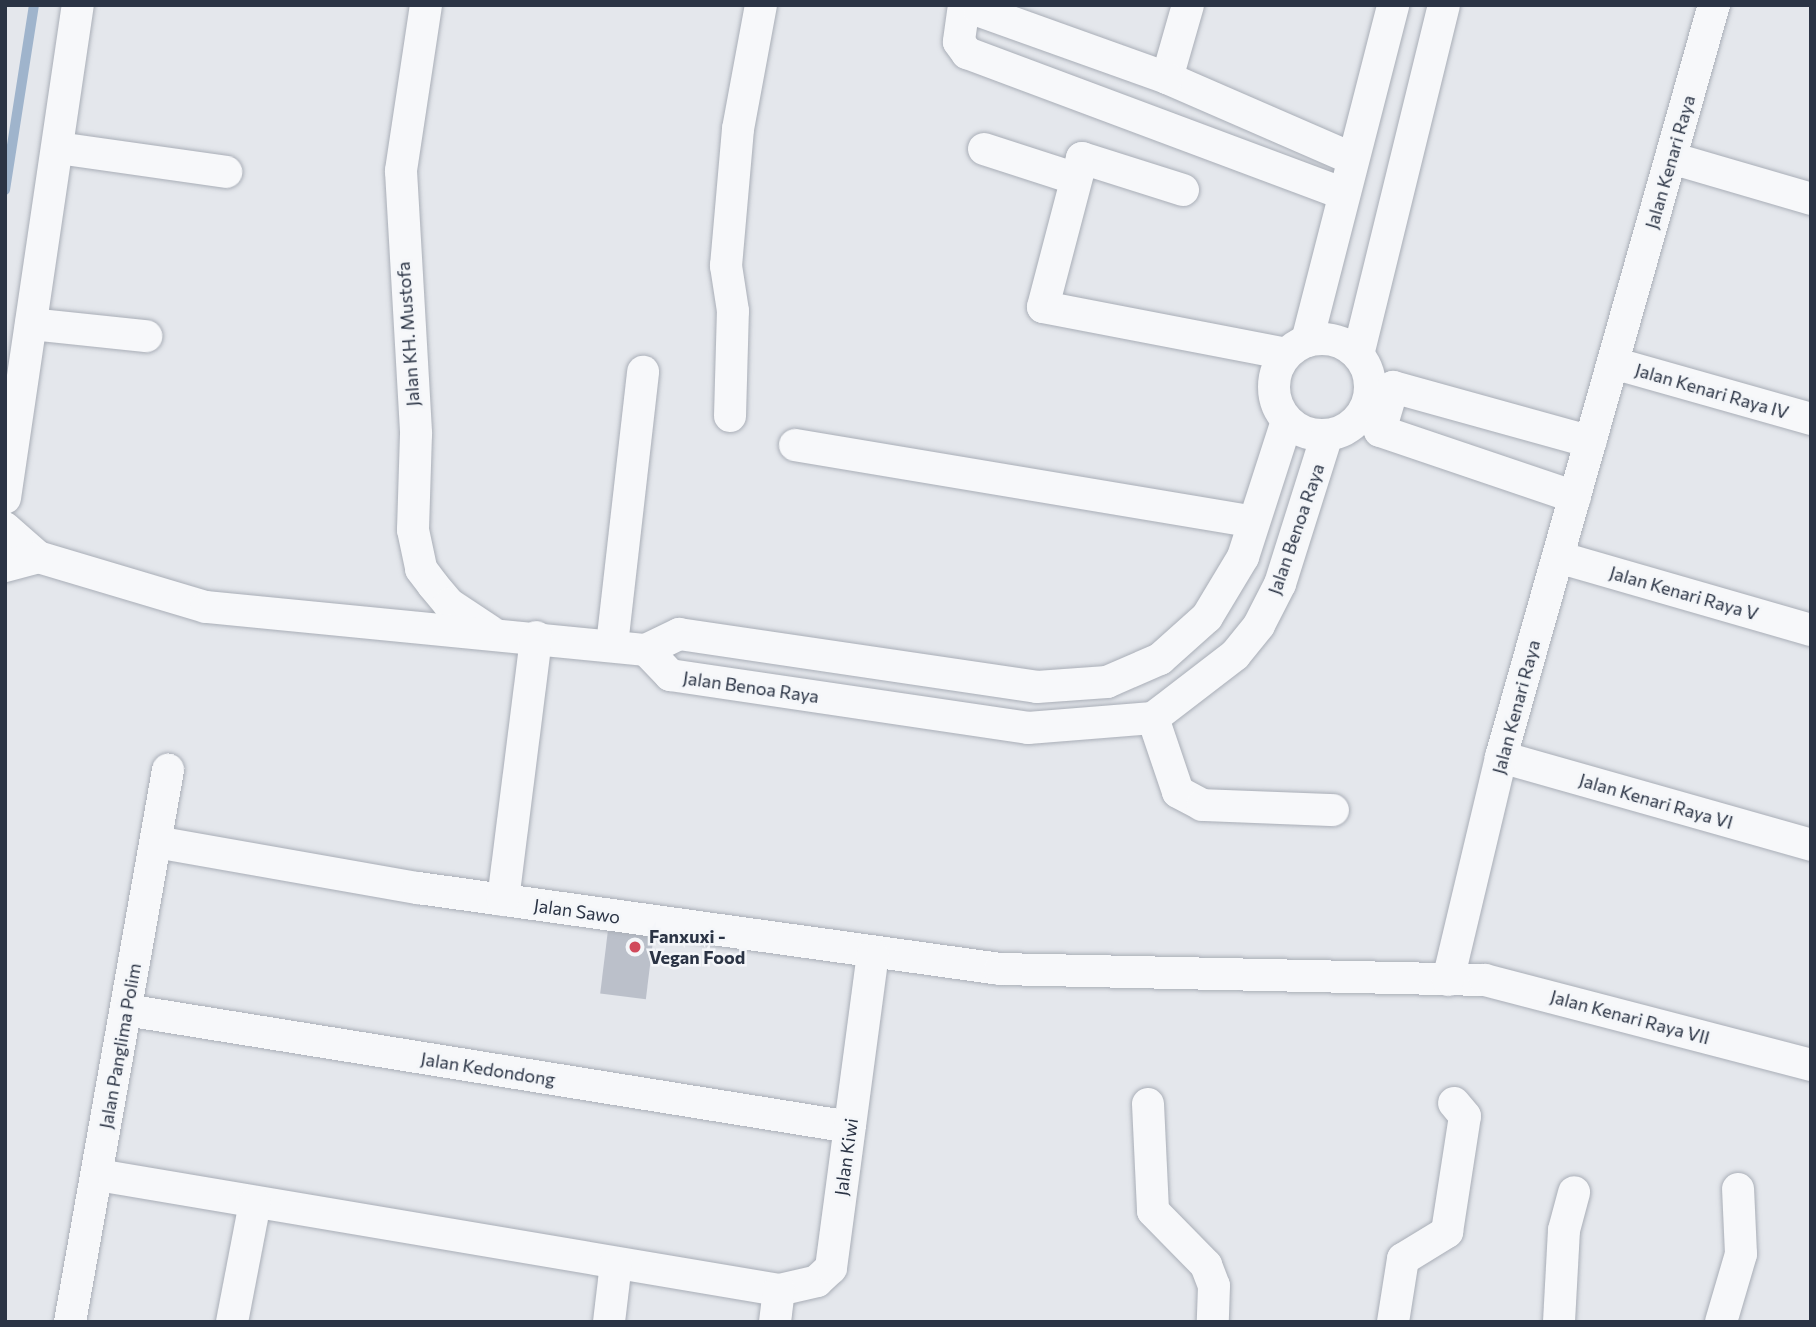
<!DOCTYPE html>
<html>
<head>
<meta charset="utf-8">
<style>
  body { margin:0 }
  #map { position:relative; width:1816px; height:1327px; overflow:hidden; background:#e4e7ec; font-family:Commissioner,sans-serif }
  div>[style] { position:absolute }
  [style*='--x'] { left:calc(var(--x)*1px); top:calc(var(--y)*1px); width:calc(var(--w)*1px); rotate:calc(var(--a)*1deg) }
  .stream>* { height:10px; margin:-5px; padding:0 5px; transform-origin:5px; border-radius:5px; background:#9fb4cc }
  .building>* { inset:0; background:#bbc0ca; transform-origin:0 0 }
  .roads { filter:drop-shadow(0 0 2px #a9aeb7) drop-shadow(0 0 2px #a9aeb7) }
  .street>* { height:32px; margin:-16px; padding:0 16px; transform-origin:16px; border-radius:16px; background:#f7f8fa }
  .street>.ring { margin:-16px; padding:0; box-sizing:content-box; background:none; border:32px solid #f7f8fa; border-radius:50% }
  .dots>* { width:19px; height:19px; translate:-50% -50%; box-sizing:border-box; border:4px solid #f4f6f9; border-radius:50% }
  span { translate:-50% -50%; white-space:nowrap; text-align:center; line-height:1.15; -webkit-text-stroke:5px #f4f6f9; paint-order:stroke }
  .street-label { font-size:18px; color:#2b3445 }
  .poi-label { font-size:18px; color:#2b3445; font-weight:700 }
  .left { translate:0 -50%; text-align:left }
  .frame { position:absolute; inset:0; border:7px solid #2b3445; pointer-events:none }
</style>
</head>
<body>
<div id="map">
  <div class="stream">
    <div style="--x:5;--y:190;--w:187;--a:-81.1"></div>
  </div>
  <div class="building">
    <div style="left:608px;top:930px;width:46px;height:64px;rotate:7deg"></div>
  </div>
  <div class="roads">
    <div class="street">
      <div style="--x:426;--y:5;--w:168;--a:98.6"></div>
      <div style="--x:401;--y:171;--w:263;--a:86.7"></div>
      <div style="--x:416;--y:434;--w:96;--a:91.8"></div>
      <div style="--x:413;--y:530;--w:40;--a:78"></div>
      <div style="--x:421;--y:569;--w:20;--a:53"></div>
      <div style="--x:433;--y:585;--w:25;--a:50"></div>
      <div style="--x:449;--y:604;--w:49;--a:33.4"></div>
      <div style="--x:964;--y:5;--w:37;--a:98"></div>
      <div style="--x:959;--y:42;--w:14;--a:54"></div>
      <div style="--x:967;--y:53;--w:399;--a:20.5"></div>
      <div style="--x:1188;--y:5;--w:76;--a:106"></div>
      <div style="--x:1167;--y:78;--w:198;--a:23.5"></div>
      <div style="--x:980;--y:11;--w:199;--a:19.7"></div>
      <div style="--x:58;--y:148;--w:170;--a:8.1"></div>
      <div style="--x:984;--y:149;--w:95;--a:17.9"></div>
      <div style="--x:1671;--y:158;--w:146;--a:16.3"></div>
      <div style="--x:1183;--y:190;--w:106;--a:-162.4"></div>
      <div style="--x:1082;--y:158;--w:154;--a:104.7"></div>
      <div style="--x:1043;--y:307;--w:248;--a:10.9"></div>
      <div style="--x:31;--y:324;--w:116;--a:6"></div>
      <div class="ring" style="left:1274px;top:339px;width:64px;height:64px"></div>
      <div style="--x:1307;--y:341;--w:347;--a:-75.6"></div>
      <div style="--x:1358;--y:355;--w:360;--a:-76.2"></div>
      <div style="--x:1613;--y:363;--w:206;--a:15.8"></div>
      <div style="--x:730;--y:416;--w:105;--a:-88.4"></div>
      <div style="--x:733;--y:311;--w:46;--a:-98.8"></div>
      <div style="--x:726;--y:266;--w:138;--a:-85"></div>
      <div style="--x:738;--y:129;--w:126;--a:-79.5"></div>
      <div style="--x:795;--y:445;--w:464;--a:9.5"></div>
      <div style="--x:1575;--y:497;--w:206;--a:-161.3"></div>
      <div style="--x:1380;--y:431;--w:46;--a:-73.5"></div>
      <div style="--x:1393;--y:387;--w:205;--a:15.5"></div>
      <div style="--x:5;--y:498;--w:498;--a:-81.6"></div>
      <div style="--x:5;--y:528;--w:44;--a:41.3"></div>
      <div style="--x:38;--y:557;--w:175;--a:16.6"></div>
      <div style="--x:206;--y:607;--w:442;--a:5.6"></div>
      <div style="--x:1558;--y:557;--w:263;--a:16.1"></div>
      <div style="--x:5;--y:566;--w:34;--a:-15"></div>
      <div style="--x:612;--y:645;--w:275;--a:-83.5"></div>
      <div style="--x:646;--y:650;--w:35;--a:46"></div>
      <div style="--x:670;--y:675;--w:362;--a:8.4"></div>
      <div style="--x:1028;--y:728;--w:125;--a:-4.6"></div>
      <div style="--x:1153;--y:718;--w:103;--a:-37.5"></div>
      <div style="--x:1235;--y:655;--w:38;--a:-51"></div>
      <div style="--x:1259;--y:625;--w:46;--a:-62.9"></div>
      <div style="--x:1280;--y:584;--w:156;--a:-72.5"></div>
      <div style="--x:646;--y:650;--w:37;--a:-26"></div>
      <div style="--x:679;--y:634;--w:362;--a:8.4"></div>
      <div style="--x:1037;--y:687;--w:70;--a:-4.1"></div>
      <div style="--x:1107;--y:682;--w:58;--a:-23.5"></div>
      <div style="--x:1160;--y:659;--w:63;--a:-41.8"></div>
      <div style="--x:1207;--y:617;--w:70;--a:-59"></div>
      <div style="--x:1243;--y:557;--w:143;--a:-72.1"></div>
      <div style="--x:1153;--y:718;--w:78;--a:71.3"></div>
      <div style="--x:1178;--y:792;--w:27;--a:28"></div>
      <div style="--x:1202;--y:805;--w:131;--a:2.2"></div>
      <div style="--x:1501;--y:757;--w:322;--a:15.8"></div>
      <div style="--x:156;--y:842;--w:266;--a:10"></div>
      <div style="--x:418;--y:888;--w:588;--a:7.92"></div>
      <div style="--x:1000;--y:969;--w:485;--a:1.3"></div>
      <div style="--x:1485;--y:980;--w:337;--a:14.6"></div>
      <div style="--x:503;--y:900;--w:265;--a:-82.8"></div>
      <div style="--x:1448;--y:980;--w:229;--a:-76.6"></div>
      <div style="--x:1501;--y:757;--w:782;--a:-74.19"></div>
      <div style="--x:126;--y:1010;--w:733;--a:9.18"></div>
      <div style="--x:1148;--y:1104;--w:107;--a:87.3"></div>
      <div style="--x:1153;--y:1211;--w:76;--a:45.5"></div>
      <div style="--x:1206;--y:1265;--w:22;--a:69"></div>
      <div style="--x:1214;--y:1286;--w:36;--a:92"></div>
      <div style="--x:98;--y:1175;--w:691;--a:9.59"></div>
      <div style="--x:779;--y:1290;--w:39;--a:-13"></div>
      <div style="--x:817;--y:1281;--w:19;--a:-43"></div>
      <div style="--x:831;--y:1268;--w:316;--a:-82.4"></div>
      <div style="--x:70;--y:1322;--w:561;--a:-79.93"></div>
      <div style="--x:232;--y:1322;--w:121;--a:-79.1"></div>
      <div style="--x:609;--y:1322;--w:59;--a:-83.2"></div>
      <div style="--x:775;--y:1322;--w:32;--a:-83"></div>
      <div style="--x:1393;--y:1322;--w:64;--a:-81"></div>
      <div style="--x:1403;--y:1259;--w:52;--a:-31.5"></div>
      <div style="--x:1447;--y:1232;--w:117;--a:-81.2"></div>
      <div style="--x:1465;--y:1116;--w:17;--a:-130"></div>
      <div style="--x:1559;--y:1322;--w:92;--a:-86.9"></div>
      <div style="--x:1564;--y:1230;--w:39;--a:-75"></div>
      <div style="--x:1721;--y:1322;--w:71;--a:-73.6"></div>
      <div style="--x:1741;--y:1254;--w:65;--a:-92.6"></div>
    </div>
  </div>
  <div class="dots">
    <div style="left:635px;top:947px;background:#d1495b"></div>
  </div>
  <div class="street-label">
    <span style="left:1670px;top:162px;rotate:-74deg">Jalan Kenari Raya</span>
    <span style="left:408px;top:334px;rotate:-94deg">Jalan KH. Mustofa</span>
    <span style="left:1712px;top:391px;rotate:16deg">Jalan Kenari Raya IV</span>
    <span style="left:1296px;top:529px;rotate:-71deg">Jalan Benoa Raya</span>
    <span style="left:1684px;top:593px;rotate:16deg">Jalan Kenari Raya V</span>
    <span style="left:751px;top:687px;rotate:8deg">Jalan Benoa Raya</span>
    <span style="left:1516px;top:707px;rotate:-75deg">Jalan Kenari Raya</span>
    <span style="left:1656px;top:801px;rotate:16deg">Jalan Kenari Raya VI</span>
    <span style="left:577px;top:911px;rotate:8deg">Jalan Sawo</span>
    <span style="left:1630px;top:1017px;rotate:15deg">Jalan Kenari Raya VII</span>
    <span style="left:120px;top:1046px;rotate:-80deg">Jalan Panglima Polim</span>
    <span style="left:488px;top:1069px;rotate:9deg">Jalan Kedondong</span>
    <span style="left:846px;top:1157px;rotate:-82deg">Jalan Kiwi</span>
  </div>
  <div class="poi-label">
    <span class="left" style="left:649px;top:947px">Fanxuxi -<br>Vegan Food</span>
  </div>
  <div class="frame"></div>
</div>
</body>
</html>
